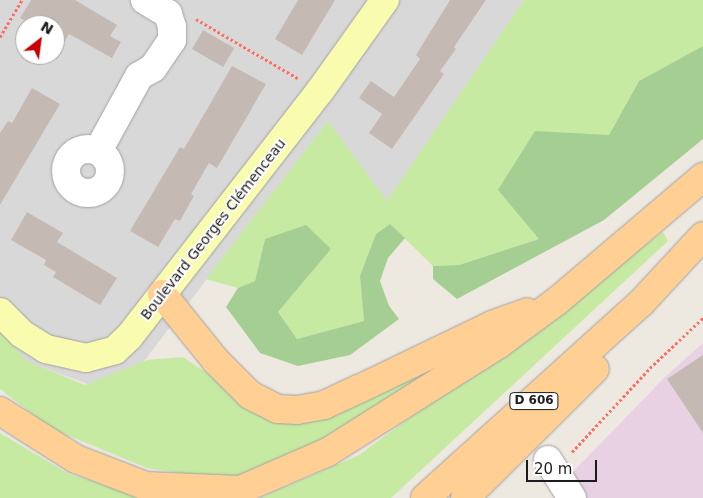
<!DOCTYPE html>
<html>
<head>
<meta charset="utf-8">
<style>
  body { margin:0 }
  #map { position:relative; width:703px; height:498px; overflow:hidden; background:#ede8e0; font-family:"DejaVu Sans",sans-serif }
  div>[style] { position:absolute }
  [style*='--x'] { left:calc(var(--x)*1px); top:calc(var(--y)*1px); width:calc(var(--w)*1px); rotate:calc(var(--a)*1deg) }
  .residential>* { inset:0; background:#d9d8d8 }
  .industrial>* { inset:0; background:#e7d1e3 }
  .grass>* { inset:0; background:#c7eaa2 }
  .forest>* { inset:0; background:#a5ce92 }
  .building>* { inset:0; background:#c5bab3; transform-origin:0 0 }
  .path>* { height:3px; margin-top:-1.5px; transform-origin:0; background:repeating-linear-gradient(90deg,#ff6d5f 0 2.5px,transparent 0 5px) }
  .roads { filter:drop-shadow(0 0 1px #a2a2a2) drop-shadow(0 0 1px #a2a2a2) }
  .street>* { height:28px; margin:-14px; padding:0 14px; transform-origin:14px; border-radius:14px; background:#fff }
  .street>.ring { margin:-14px; padding:0; box-sizing:content-box; background:none; border:28px solid #fff; border-radius:50% }
  .secondary>* { height:28px; margin:-14px; padding:0 14px; transform-origin:14px; border-radius:14px; background:#f9fbaf }
  .primary>* { height:28px; margin:-14px; padding:0 14px; transform-origin:14px; border-radius:14px; background:#ffcf93 }
  span { translate:-50% -50%; white-space:nowrap; text-align:center; line-height:1.15; -webkit-text-stroke:4px #fff; paint-order:stroke }
  .shield-label span { padding:1px 4px; background:#fff; border:1px solid; border-radius:4px; -webkit-text-stroke-width:0 }
  .shield-label { font-size:12px; color:#1b1b1b; font-weight:700 }
  .street-label { font-size:14px; color:#1b1b1b }
  .north { position:absolute; left:15px; top:15px; width:50px; height:50px; box-sizing:border-box; background:#fff; border:1px solid #a4a4a4; border-radius:50%; rotate:30deg; font-size:14px; font-weight:700; line-height:20px; text-align:center; color:#1b1b1b }
  .north::after { content:''; display:block; margin:auto; width:18px; height:22px; background:#c60003; clip-path:polygon(50% 0,100% 100%,50% 72%,0 100%) }
  .scale { position:absolute; left:526px; top:460px; width:71px; height:22px; box-sizing:border-box; border:2px solid #1b1b1b; border-top:0; padding-left:6px; font-size:15px; line-height:18px; white-space:nowrap; color:#1b1b1b; -webkit-text-stroke:4px #fff; paint-order:stroke }
</style>
</head>
<body>
<div id="map">
  <div class="residential">
    <div style="clip-path:polygon(evenodd,0 0,524px 0,387px 202px,328px 121px,118px 395px,0 352px,0 0,25px 25px,55px 25px,55px 55px,25px 55px,25px 25px)"></div>
  </div>
  <div class="industrial">
    <div style="clip-path:polygon(703px 343px,703px 498px,583px 498px,569px 476px,665px 377px)"></div>
  </div>
  <div class="grass">
    <div style="clip-path:polygon(524px 0,703px 0,703px 46px,639px 81px,609px 135px,539px 239px,459px 265px,433px 266px,390px 224px,360px 276px,364px 321px,297px 339px,278px 312px,331px 249px,265px 239px,255px 281px,238px 288px,206px 279px,328px 121px,387px 201px)"></div>
    <div style="clip-path:polygon(663px 232px,668px 241px,391px 498px,260px 498px,359px 455px)"></div>
    <div style="clip-path:polygon(0 331px,27px 361px,85px 385px,147px 360px,183px 357px,275px 419px,462px 355px,295px 459px,225px 480px,147px 468px,50px 428px,0 389px)"></div>
    <div style="clip-path:polygon(0 433px,69px 474px,147px 498px,0 498px)"></div>
  </div>
  <div class="forest">
    <div style="clip-path:polygon(703px 46px,703px 139px,604px 220px,457px 299px,433px 279px,433px 266px,459px 265px,539px 239px,498px 190px,535px 131px,609px 135px,639px 81px)"></div>
    <div style="clip-path:polygon(390px 224px,405px 238px,388px 258px,380px 281px,389px 306px,399px 319px,350px 355px,298px 366px,260px 353px,226px 307px,238px 288px,255px 281px,265px 239px,306px 225px,331px 249px,278px 312px,297px 339px,364px 321px,360px 276px,376px 234px)"></div>
  </div>
  <div class="building">
    <div style="clip-path:polygon(31px 0,75px 0,117px 25px,110px 36px,121px 42px,112px 58px,69px 34px,55px 58px,55px 25px,32px 25px,20px 18px)"></div>
    <div style="clip-path:polygon(298px 0,335px 0,302px 55px,275px 39px)"></div>
    <div style="clip-path:polygon(450px 0,486px 0,454px 47px,456px 49px,440px 71px,444px 74px,392px 149px,369px 133px,382px 114px,359px 98px,371px 81px,394px 97px,420px 59px,416px 55px)"></div>
    <div style="left:203px;top:30px;width:36px;height:22px;rotate:30deg"></div>
    <div style="clip-path:polygon(232px 66px,266px 84px,217px 168px,209px 163px,191px 194px,194px 196px,180px 221px,175px 219px,158px 247px,130px 231px,180px 147px,184px 149px)"></div>
    <div style="clip-path:polygon(32px 88px,60px 104px,0 205px,0 133px,8px 121px,12px 123px)"></div>
    <div style="clip-path:polygon(27px 212px,63px 233px,57px 242px,117px 278px,100px 305px,53px 277px,56px 272px,44px 265px,46px 260px,11px 240px)"></div>
    <div style="clip-path:polygon(703px 355px,703px 433px,667px 379px)"></div>
  </div>
  <div class="path">
    <div style="--x:196;--y:19;--w:119;--a:30.2"></div>
    <div style="--x:0;--y:37;--w:43;--a:-59.3"></div>
    <div style="--x:572;--y:452;--w:115;--a:-47.1"></div>
    <div style="--x:650;--y:368;--w:73;--a:-43.3"></div>
  </div>
  <div class="roads">
    <div class="street">
      <div class="ring" style="left:66px;top:149px;width:16px;height:16px"></div>
      <div style="--x:98;--y:151;--w:85;--a:-61.3"></div>
      <div style="--x:139;--y:76;--w:16;--a:-30"></div>
      <div style="--x:153;--y:68;--w:34;--a:-56"></div>
      <div style="--x:172;--y:40;--w:13;--a:-90"></div>
      <div style="--x:172;--y:27;--w:14;--a:-107"></div>
      <div style="--x:168;--y:14;--w:27;--a:-149"></div>
      <div style="--x:548;--y:460;--w:45;--a:57.7"></div>
    </div>
    <div class="secondary">
      <div style="--x:0;--y:312;--w:31;--a:45"></div>
      <div style="--x:22;--y:334;--w:28;--a:32"></div>
      <div style="--x:46;--y:349;--w:41;--a:12.7"></div>
      <div style="--x:86;--y:358;--w:30;--a:-15"></div>
      <div style="--x:115;--y:350;--w:19;--a:-43"></div>
      <div style="--x:129;--y:337;--w:311;--a:-52.2"></div>
      <div style="--x:320;--y:91;--w:112;--a:-54.5"></div>
    </div>
    <div class="primary">
      <div style="--x:162;--y:294;--w:86;--a:51.1"></div>
      <div style="--x:216;--y:361;--w:48;--a:45"></div>
      <div style="--x:250;--y:395;--w:31;--a:27"></div>
      <div style="--x:278;--y:409;--w:19;--a:3"></div>
      <div style="--x:297;--y:410;--w:27;--a:-10"></div>
      <div style="--x:324;--y:405;--w:38;--a:-25"></div>
      <div style="--x:359;--y:389;--w:148;--a:-25.7"></div>
      <div style="--x:492;--y:325;--w:37;--a:-20"></div>
      <div style="--x:0;--y:411;--w:90;--a:32.3"></div>
      <div style="--x:76;--y:459;--w:75;--a:21.1"></div>
      <div style="--x:146;--y:486;--w:94;--a:2.4"></div>
      <div style="--x:240;--y:490;--w:96;--a:-23.4"></div>
      <div style="--x:328;--y:452;--w:202;--a:-32.3"></div>
      <div style="--x:499;--y:344;--w:72;--a:-36.6"></div>
      <div style="--x:557;--y:301;--w:192;--a:-40.3"></div>
      <div style="--x:425;--y:498;--w:291;--a:-42.1"></div>
      <div style="--x:641;--y:303;--w:91;--a:-47.2"></div>
      <div style="--x:465;--y:498;--w:183;--a:-44.8"></div>
    </div>
  </div>
  <div class="shield-label">
    <span style="left:534px;top:401px">D 606</span>
  </div>
  <div class="street-label">
    <span style="left:213px;top:229px;rotate:-52deg">Boulevard Georges Clémenceau</span>
  </div>
  <div class="north">N</div>
  <div class="scale">20 m</div>
</div>
</body>
</html>
